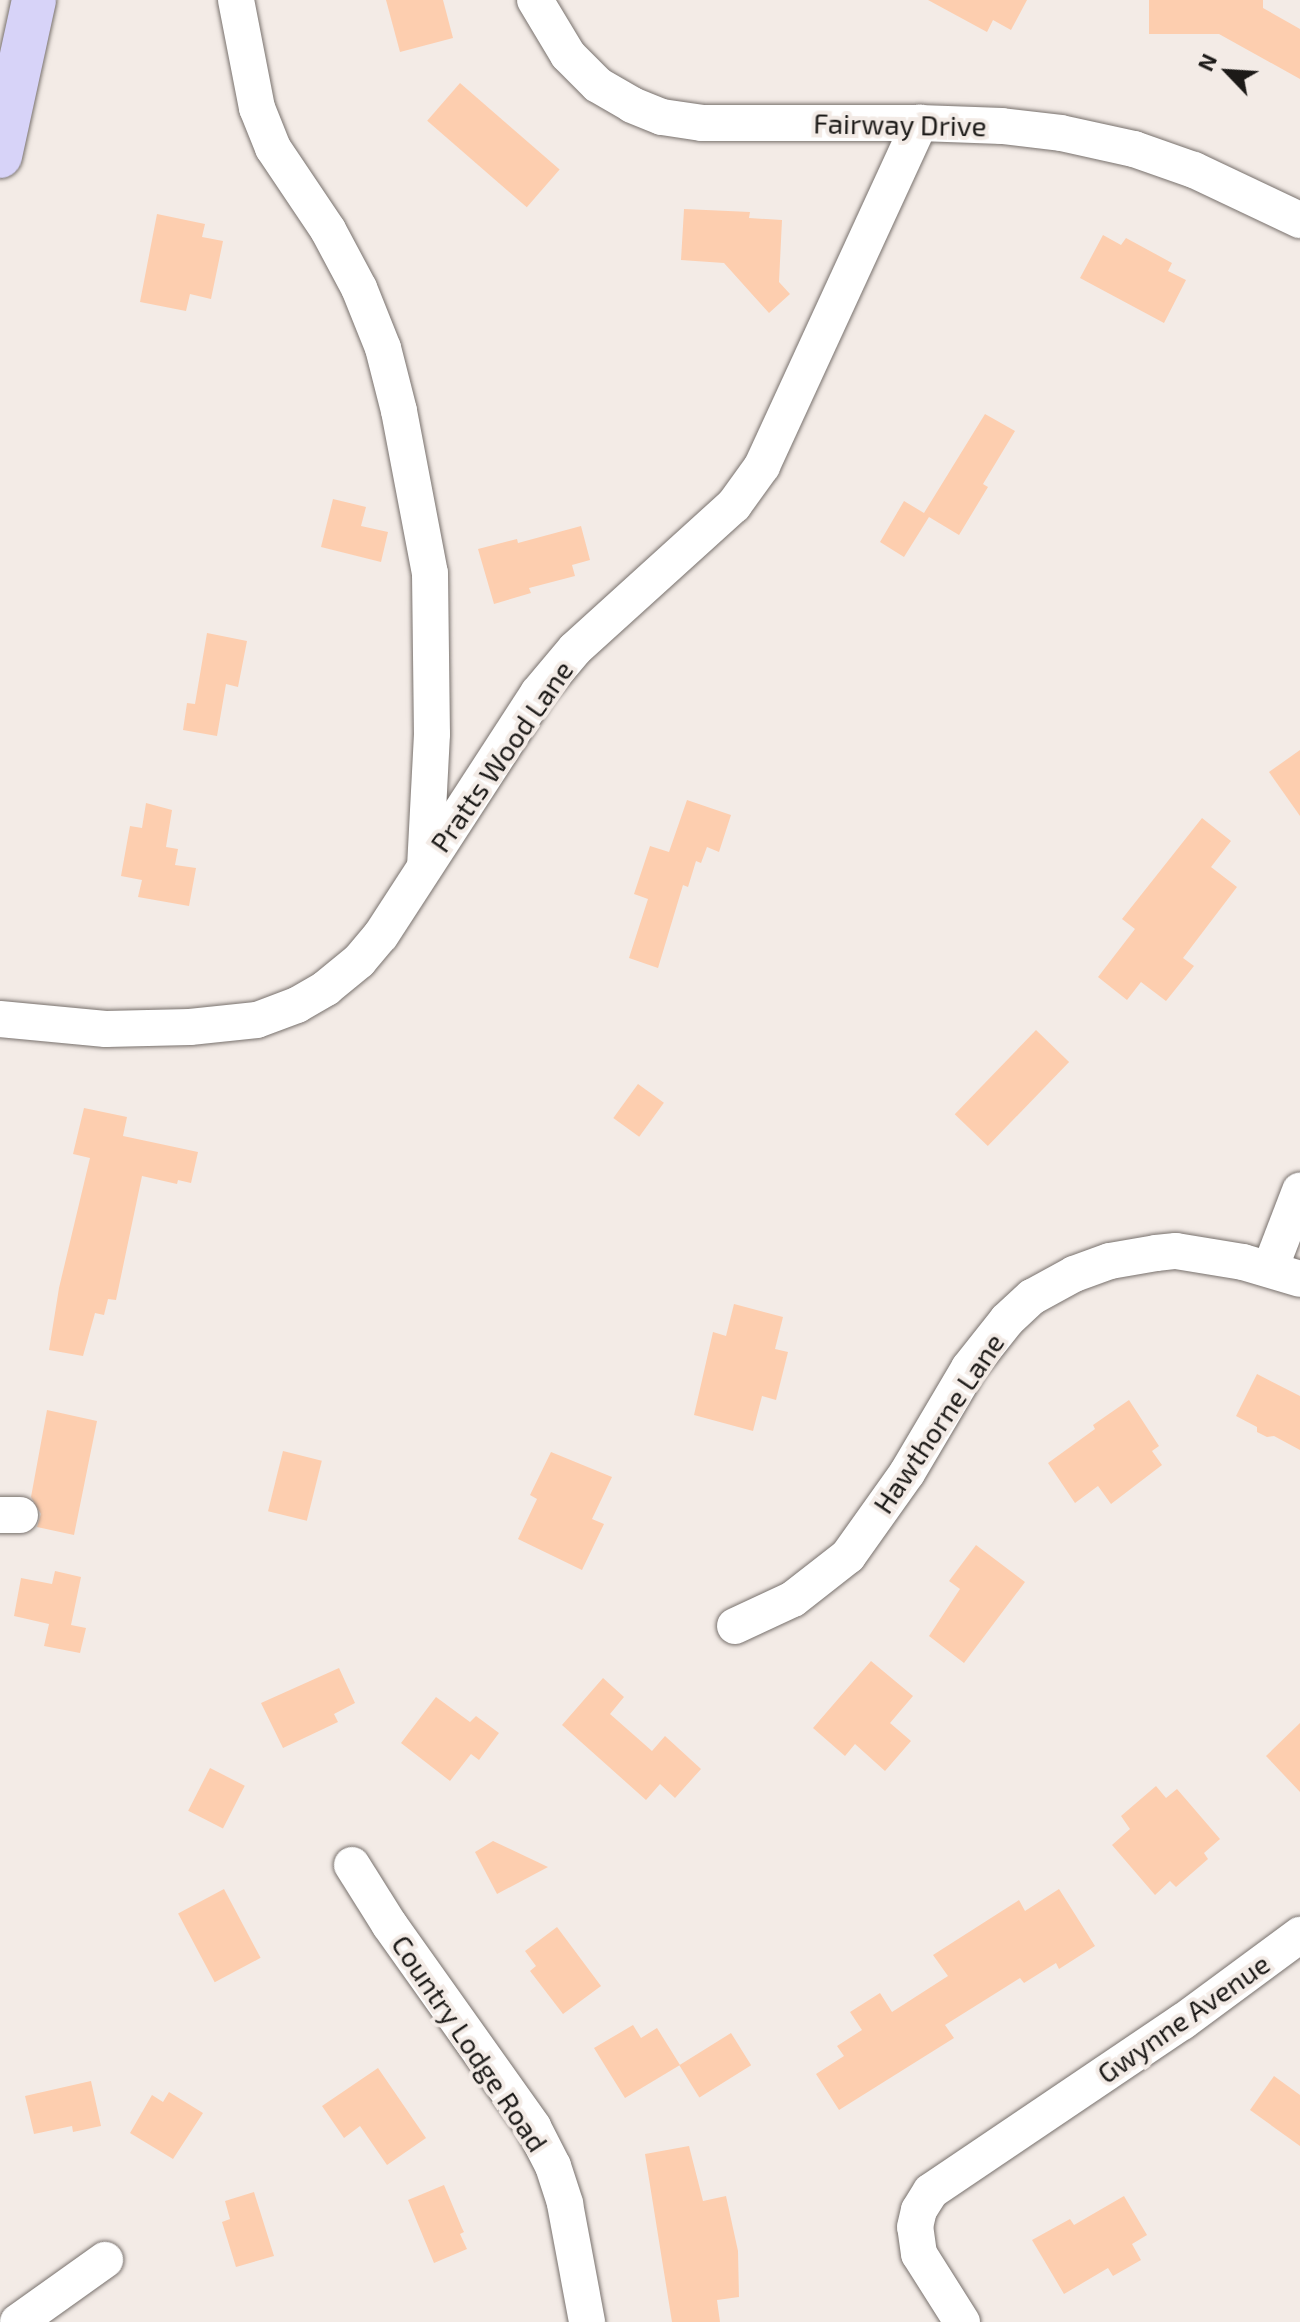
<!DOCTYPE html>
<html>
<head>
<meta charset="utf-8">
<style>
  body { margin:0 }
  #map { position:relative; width:1300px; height:2322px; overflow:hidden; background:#f3ebe6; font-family:"Exo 2",sans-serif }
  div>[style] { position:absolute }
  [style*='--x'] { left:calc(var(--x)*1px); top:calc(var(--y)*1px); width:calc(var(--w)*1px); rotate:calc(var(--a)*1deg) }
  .building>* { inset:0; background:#fdceaf; transform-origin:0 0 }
  .roads { filter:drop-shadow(0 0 2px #78716d) drop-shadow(0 0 2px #78716d) }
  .minor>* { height:36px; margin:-18px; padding:0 18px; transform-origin:18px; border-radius:18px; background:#fff }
  .major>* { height:44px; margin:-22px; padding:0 22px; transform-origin:22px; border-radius:22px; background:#d7d3f8 }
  span { translate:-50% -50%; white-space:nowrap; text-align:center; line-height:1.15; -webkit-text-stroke:8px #f3ebe6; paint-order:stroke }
  .street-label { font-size:28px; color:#1c1a18 }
  .north { position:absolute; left:1188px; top:32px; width:80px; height:80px; -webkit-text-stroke:6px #f3ebe6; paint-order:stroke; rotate:295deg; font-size:22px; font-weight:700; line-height:32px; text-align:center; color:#1c1a18 }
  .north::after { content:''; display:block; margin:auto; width:28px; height:36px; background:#1c1a18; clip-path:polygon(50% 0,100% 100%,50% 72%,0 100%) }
</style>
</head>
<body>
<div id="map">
  <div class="building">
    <div style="clip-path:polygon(386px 0,443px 0,453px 38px,400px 52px)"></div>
    <div style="clip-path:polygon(928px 0,1027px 0,1011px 30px,993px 20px,987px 32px)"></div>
    <div style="clip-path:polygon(1149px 0,1263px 0,1263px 8px,1300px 29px,1300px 79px,1219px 34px,1149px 34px)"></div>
    <div style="left:460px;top:83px;width:132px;height:50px;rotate:41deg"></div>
    <div style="clip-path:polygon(684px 209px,750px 212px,749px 218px,782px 220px,779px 282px,790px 294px,769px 313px,724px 263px,681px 260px)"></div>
    <div style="clip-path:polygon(157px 214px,205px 224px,202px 237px,223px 241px,211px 299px,190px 294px,186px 311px,140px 302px)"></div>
    <div style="clip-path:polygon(1103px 235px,1121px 245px,1126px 238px,1172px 263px,1168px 271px,1186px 280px,1164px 323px,1080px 278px)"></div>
    <div style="clip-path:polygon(985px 414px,1015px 431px,983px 484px,988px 487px,959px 535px,929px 517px,904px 557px,880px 542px,904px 501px,924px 513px)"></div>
    <div style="clip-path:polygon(333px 499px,366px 507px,361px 526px,388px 532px,381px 562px,321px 547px)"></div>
    <div style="clip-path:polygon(581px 526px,590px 560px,572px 565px,575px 576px,529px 588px,531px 593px,494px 604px,478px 549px,517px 539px,518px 543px)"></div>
    <div style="clip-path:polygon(207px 633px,247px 641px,238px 687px,226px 684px,217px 736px,183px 730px,187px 703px,195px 704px)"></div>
    <div style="clip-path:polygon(1300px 750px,1300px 816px,1269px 772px)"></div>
    <div style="clip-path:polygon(687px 800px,731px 815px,719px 852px,707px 847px,701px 863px,696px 861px,688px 887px,683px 885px,658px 968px,629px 958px,648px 899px,634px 894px,650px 846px,669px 852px)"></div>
    <div style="clip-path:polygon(146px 803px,172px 810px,166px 847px,178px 849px,175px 865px,196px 868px,189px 906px,138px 897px,142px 880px,121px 876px,130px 826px,142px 828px)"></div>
    <div style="clip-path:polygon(1202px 818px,1231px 841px,1211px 867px,1237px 887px,1183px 958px,1194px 966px,1166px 1001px,1141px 982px,1127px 1000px,1098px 977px,1135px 929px,1122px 919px)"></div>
    <div style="left:1036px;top:1030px;width:46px;height:117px;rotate:44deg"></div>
    <div style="left:638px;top:1084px;width:32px;height:42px;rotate:36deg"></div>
    <div style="clip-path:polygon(84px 1108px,127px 1117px,123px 1136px,198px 1152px,191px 1183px,178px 1180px,177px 1184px,142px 1176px,116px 1300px,108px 1299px,104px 1315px,95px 1313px,83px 1356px,49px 1350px,59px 1288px,90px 1158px,73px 1154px)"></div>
    <div style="clip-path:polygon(734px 1304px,783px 1317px,775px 1349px,788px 1352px,776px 1400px,762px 1396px,753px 1431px,694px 1415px,713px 1332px,726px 1336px)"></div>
    <div style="clip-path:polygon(1257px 1374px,1300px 1396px,1300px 1450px,1274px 1436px,1267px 1437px,1257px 1432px,1257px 1427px,1236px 1416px)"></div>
    <div style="clip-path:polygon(1129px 1400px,1159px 1446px,1152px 1451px,1162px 1465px,1111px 1504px,1098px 1486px,1075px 1503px,1048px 1463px,1095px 1429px,1093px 1425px)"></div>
    <div style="clip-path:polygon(47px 1410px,97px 1421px,74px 1535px,37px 1527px,41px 1514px,31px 1497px)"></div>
    <div style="left:283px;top:1451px;width:40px;height:62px;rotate:14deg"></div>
    <div style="clip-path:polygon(551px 1452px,612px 1477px,592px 1519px,604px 1524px,582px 1570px,518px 1539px,537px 1499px,530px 1495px)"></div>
    <div style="clip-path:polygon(976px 1545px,1025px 1582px,964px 1663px,929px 1636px,960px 1589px,949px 1581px)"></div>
    <div style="clip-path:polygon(55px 1571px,81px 1577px,71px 1625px,86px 1628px,80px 1653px,44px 1646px,49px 1624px,14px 1616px,21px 1578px,52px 1584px)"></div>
    <div style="clip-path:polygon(871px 1661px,913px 1696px,890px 1723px,911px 1741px,885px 1771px,855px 1744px,845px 1756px,813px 1728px)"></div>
    <div style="clip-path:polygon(339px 1668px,355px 1703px,334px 1714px,338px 1722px,283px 1748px,261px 1703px)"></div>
    <div style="clip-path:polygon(603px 1678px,624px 1697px,610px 1714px,652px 1751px,665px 1736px,701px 1769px,675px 1798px,660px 1784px,646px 1800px,562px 1725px)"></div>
    <div style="clip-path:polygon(436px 1697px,470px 1722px,476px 1716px,499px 1733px,479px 1760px,471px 1754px,450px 1781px,401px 1743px)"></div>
    <div style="clip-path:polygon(1300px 1723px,1300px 1792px,1266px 1756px)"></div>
    <div style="left:210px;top:1768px;width:39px;height:48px;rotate:27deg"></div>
    <div style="clip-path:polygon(1156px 1786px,1166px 1798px,1177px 1789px,1220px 1839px,1204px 1853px,1208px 1859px,1176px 1887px,1170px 1881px,1155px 1895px,1112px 1845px,1130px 1829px,1121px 1816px)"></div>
    <div style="clip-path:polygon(493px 1841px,548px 1867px,497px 1894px,475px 1852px)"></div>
    <div style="left:224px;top:1889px;width:78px;height:52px;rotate:62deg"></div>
    <div style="clip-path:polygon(1059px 1889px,1095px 1946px,1059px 1969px,1056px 1963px,1024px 1983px,1020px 1978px,945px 2025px,954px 2038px,839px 2110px,816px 2074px,844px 2056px,837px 2046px,862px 2030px,850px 2012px,880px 1993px,892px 2012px,948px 1976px,933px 1955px,1019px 1900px,1025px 1911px)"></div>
    <div style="clip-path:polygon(557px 1927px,601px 1986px,563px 2014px,530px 1971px,536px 1966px,525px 1951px)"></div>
    <div style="clip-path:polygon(633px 2025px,641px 2038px,657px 2028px,680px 2065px,625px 2098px,594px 2048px)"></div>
    <div style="left:731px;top:2033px;width:38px;height:61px;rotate:58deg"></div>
    <div style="clip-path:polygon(378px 2068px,426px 2138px,387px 2165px,360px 2126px,344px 2138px,322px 2106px)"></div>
    <div style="clip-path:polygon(1274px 2076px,1300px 2095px,1300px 2146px,1250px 2110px)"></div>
    <div style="clip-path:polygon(91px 2081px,101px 2126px,73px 2132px,72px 2126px,34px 2134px,25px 2096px)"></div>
    <div style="clip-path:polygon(169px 2092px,203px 2113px,173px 2159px,130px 2133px,152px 2095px,163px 2102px)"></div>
    <div style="clip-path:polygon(689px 2146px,703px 2201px,726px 2196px,738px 2251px,739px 2297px,717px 2300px,720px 2322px,672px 2322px,645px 2154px)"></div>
    <div style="clip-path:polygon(444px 2185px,462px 2228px,464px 2232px,460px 2234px,467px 2249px,434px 2263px,408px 2200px)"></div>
    <div style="clip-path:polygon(254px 2192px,274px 2256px,236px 2267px,222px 2222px,230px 2219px,225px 2201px)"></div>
    <div style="clip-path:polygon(1124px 2196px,1147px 2235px,1132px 2244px,1141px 2260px,1113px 2276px,1108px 2268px,1064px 2294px,1032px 2240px,1070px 2219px,1074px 2225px)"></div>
  </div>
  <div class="roads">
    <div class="minor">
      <div style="--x:236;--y:0;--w:110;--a:79"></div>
      <div style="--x:257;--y:108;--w:43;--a:68.2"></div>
      <div style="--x:273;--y:148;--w:99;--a:56.1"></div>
      <div style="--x:328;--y:230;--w:66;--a:61.9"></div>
      <div style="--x:359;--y:288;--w:65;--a:68.2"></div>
      <div style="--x:383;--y:348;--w:65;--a:75.7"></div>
      <div style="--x:399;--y:411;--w:165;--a:79.2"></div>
      <div style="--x:430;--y:573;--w:161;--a:89.3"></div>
      <div style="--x:432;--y:734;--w:132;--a:93"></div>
      <div style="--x:535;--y:0;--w:64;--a:59"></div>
      <div style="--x:568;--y:55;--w:42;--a:45"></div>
      <div style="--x:598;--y:85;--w:39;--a:30"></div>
      <div style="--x:632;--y:105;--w:32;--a:22"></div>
      <div style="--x:662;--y:117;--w:40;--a:8.5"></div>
      <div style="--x:702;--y:123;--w:218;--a:0"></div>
      <div style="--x:920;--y:123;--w:82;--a:2.1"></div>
      <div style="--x:1002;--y:126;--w:59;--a:6.8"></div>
      <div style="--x:1061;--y:133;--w:75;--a:12.4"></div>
      <div style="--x:1134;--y:149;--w:64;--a:19.3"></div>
      <div style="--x:1194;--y:170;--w:117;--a:25.3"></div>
      <div style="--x:0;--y:1019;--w:106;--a:5.4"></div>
      <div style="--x:106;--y:1029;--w:84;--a:-1.4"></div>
      <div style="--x:190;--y:1027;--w:67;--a:-6"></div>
      <div style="--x:257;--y:1020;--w:43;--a:-20.6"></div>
      <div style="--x:297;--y:1005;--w:34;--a:-30"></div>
      <div style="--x:326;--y:988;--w:43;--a:-39.3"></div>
      <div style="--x:359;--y:961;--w:34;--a:-50"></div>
      <div style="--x:381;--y:935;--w:288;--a:-57"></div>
      <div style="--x:538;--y:693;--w:57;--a:-49.9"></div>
      <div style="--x:575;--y:649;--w:215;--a:-42.2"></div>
      <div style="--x:734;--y:505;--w:48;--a:-54.3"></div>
      <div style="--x:762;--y:466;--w:378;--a:-65.3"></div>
      <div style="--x:1270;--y:1269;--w:84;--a:-69"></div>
      <div style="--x:0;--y:1515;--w:20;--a:0"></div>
      <div style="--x:735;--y:1626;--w:64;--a:-25"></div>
      <div style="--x:793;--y:1599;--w:70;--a:-38"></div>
      <div style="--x:848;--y:1556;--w:102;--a:-54.6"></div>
      <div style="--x:907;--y:1473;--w:122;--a:-59.4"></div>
      <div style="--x:969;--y:1368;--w:61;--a:-51.6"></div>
      <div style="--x:1007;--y:1320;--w:34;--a:-43"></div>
      <div style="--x:1032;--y:1297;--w:48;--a:-28.7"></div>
      <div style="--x:1074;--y:1274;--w:38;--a:-20"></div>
      <div style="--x:1110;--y:1261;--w:47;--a:-9.9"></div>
      <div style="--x:1156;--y:1253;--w:20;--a:-6"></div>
      <div style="--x:1176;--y:1251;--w:68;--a:9.3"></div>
      <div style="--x:1243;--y:1262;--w:59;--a:16.6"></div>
      <div style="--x:352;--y:1865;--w:70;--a:57.9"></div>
      <div style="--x:389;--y:1924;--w:249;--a:54.6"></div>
      <div style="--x:533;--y:2127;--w:44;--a:62.9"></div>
      <div style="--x:553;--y:2166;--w:40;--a:72"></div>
      <div style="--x:565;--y:2204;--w:120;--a:79.4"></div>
      <div style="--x:18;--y:2322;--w:107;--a:-35.5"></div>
      <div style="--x:962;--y:2322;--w:80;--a:-122.3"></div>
      <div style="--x:919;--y:2254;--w:27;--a:-98"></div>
      <div style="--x:915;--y:2227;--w:17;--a:-77"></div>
      <div style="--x:919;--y:2210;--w:22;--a:-58"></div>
      <div style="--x:931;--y:2191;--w:303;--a:-34"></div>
      <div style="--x:1182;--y:2022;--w:147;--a:-36.4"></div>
    </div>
    <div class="major">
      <div style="--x:0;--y:156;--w:160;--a:-77.7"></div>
    </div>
  </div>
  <div class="street-label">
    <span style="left:900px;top:124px;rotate:1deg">Fairway Drive</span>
    <span style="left:501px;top:756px;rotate:-55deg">Pratts Wood Lane</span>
    <span style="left:938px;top:1423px;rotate:-56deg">Hawthorne Lane</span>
    <span style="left:1183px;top:2018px;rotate:-35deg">Gwynne Avenue</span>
    <span style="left:470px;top:2043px;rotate:56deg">Country Lodge Road</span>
  </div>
  <div class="north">N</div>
</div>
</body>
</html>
